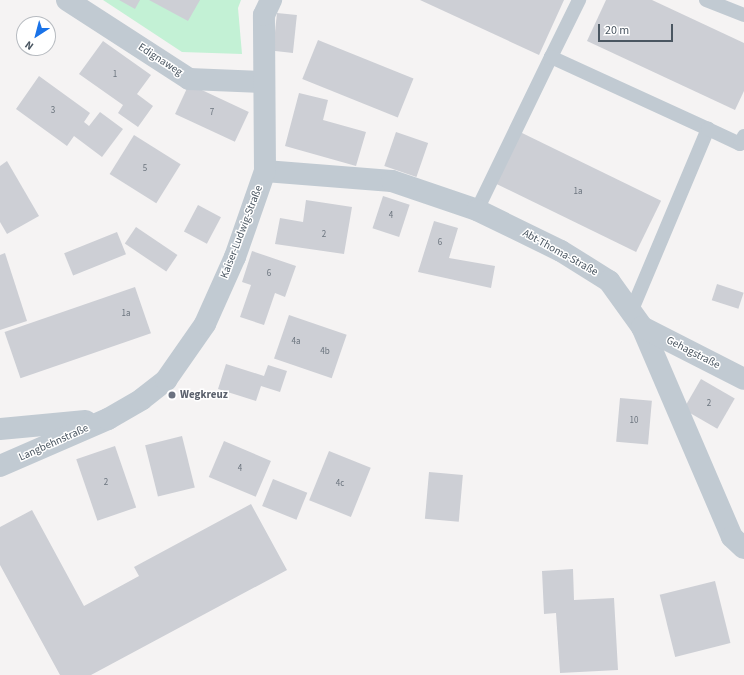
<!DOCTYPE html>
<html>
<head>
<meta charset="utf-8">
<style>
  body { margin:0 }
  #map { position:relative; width:744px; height:675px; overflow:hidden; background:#f5f3f3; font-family:"Source Sans 3",sans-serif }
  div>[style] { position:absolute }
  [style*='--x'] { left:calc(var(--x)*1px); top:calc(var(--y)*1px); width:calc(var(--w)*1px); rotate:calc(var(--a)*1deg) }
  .green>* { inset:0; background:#c3f1d5 }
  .building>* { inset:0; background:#cdcfd5; transform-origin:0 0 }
  .lane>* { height:14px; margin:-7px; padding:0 7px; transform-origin:7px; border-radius:7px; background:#c1cad2 }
  .street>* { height:22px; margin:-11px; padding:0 11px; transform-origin:11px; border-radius:11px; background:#c1cad2 }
  .dots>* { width:11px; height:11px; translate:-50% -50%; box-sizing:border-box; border:2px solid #fff; border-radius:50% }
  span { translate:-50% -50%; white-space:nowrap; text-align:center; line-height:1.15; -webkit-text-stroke:3px #fff; paint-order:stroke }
  .number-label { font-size:9px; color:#6b747e }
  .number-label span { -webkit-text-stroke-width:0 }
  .street-label { font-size:11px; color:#4a5661 }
  .worship-label { font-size:11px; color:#5b616d; font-weight:700 }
  .left { translate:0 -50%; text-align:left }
  .north { position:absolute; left:16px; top:16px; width:40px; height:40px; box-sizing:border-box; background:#fff; border:1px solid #b7bbc0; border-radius:50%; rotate:216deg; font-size:11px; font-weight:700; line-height:16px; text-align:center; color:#4a5661 }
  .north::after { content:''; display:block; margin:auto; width:14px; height:18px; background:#1a73e8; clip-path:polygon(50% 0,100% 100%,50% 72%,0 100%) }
  .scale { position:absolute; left:598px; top:24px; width:75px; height:18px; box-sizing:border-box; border:2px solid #4a5661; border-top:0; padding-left:5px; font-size:12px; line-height:14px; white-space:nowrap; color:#4a5661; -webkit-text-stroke:3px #fff; paint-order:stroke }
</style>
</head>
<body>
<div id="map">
  <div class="green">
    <div style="clip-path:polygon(103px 0,241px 0,238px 8px,242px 54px,182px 52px)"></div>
  </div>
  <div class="building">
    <div style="clip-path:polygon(119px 0,140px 0,135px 9px)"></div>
    <div style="clip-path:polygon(149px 0,200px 0,188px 21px)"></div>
    <div style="clip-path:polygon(420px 0,564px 0,539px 55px)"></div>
    <div style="clip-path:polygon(606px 0,652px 0,744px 43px,744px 91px,735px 110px,587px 41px)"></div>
    <div style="left:277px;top:13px;width:20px;height:38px;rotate:6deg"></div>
    <div style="left:318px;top:40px;width:103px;height:42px;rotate:22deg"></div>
    <div style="clip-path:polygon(103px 41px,151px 75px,137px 94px,153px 106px,138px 127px,118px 113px,123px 105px,79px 74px)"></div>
    <div style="clip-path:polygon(39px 76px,90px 113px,84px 122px,89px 126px,100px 112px,123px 129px,102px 157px,74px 136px,67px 146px,16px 109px)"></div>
    <div style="left:189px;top:84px;width:66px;height:33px;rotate:25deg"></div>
    <div style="clip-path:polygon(299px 93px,328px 100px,323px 120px,366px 132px,356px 166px,285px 146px)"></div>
    <div style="left:396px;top:132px;width:34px;height:36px;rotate:19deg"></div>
    <div style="left:520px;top:132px;width:157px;height:57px;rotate:26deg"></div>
    <div style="left:134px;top:135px;width:55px;height:46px;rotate:32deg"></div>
    <div style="clip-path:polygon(7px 161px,39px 216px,7px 234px,0 222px,0 166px)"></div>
    <div style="left:383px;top:196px;width:28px;height:34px;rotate:18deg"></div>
    <div style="clip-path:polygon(306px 200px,352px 207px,344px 254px,275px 244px,280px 218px,303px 222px)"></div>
    <div style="left:198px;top:205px;width:26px;height:30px;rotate:28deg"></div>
    <div style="clip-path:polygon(434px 221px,458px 228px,449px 258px,495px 266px,491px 288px,418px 272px)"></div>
    <div style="left:136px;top:227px;width:50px;height:20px;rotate:34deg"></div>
    <div style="left:117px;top:232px;width:24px;height:57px;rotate:68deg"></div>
    <div style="clip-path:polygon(252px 251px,296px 266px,285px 297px,275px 293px,264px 325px,240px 317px,251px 285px,242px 282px)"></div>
    <div style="clip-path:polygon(5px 253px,27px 321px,0 330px,0 255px)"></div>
    <div style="left:717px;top:284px;width:28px;height:17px;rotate:18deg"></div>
    <div style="left:135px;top:287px;width:49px;height:138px;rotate:71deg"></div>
    <div style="left:289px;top:315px;width:61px;height:46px;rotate:19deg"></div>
    <div style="clip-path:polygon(226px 364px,264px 376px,268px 365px,287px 371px,280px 392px,261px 386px,256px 401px,218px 389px)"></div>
    <div style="left:701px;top:379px;width:39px;height:35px;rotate:30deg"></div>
    <div style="left:620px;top:398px;width:32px;height:44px;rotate:5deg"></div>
    <div style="left:182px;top:436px;width:53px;height:38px;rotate:76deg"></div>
    <div style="left:224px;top:441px;width:51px;height:39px;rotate:23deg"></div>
    <div style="left:115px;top:446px;width:65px;height:41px;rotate:71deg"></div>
    <div style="left:329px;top:451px;width:45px;height:53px;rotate:22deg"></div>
    <div style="left:429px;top:472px;width:34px;height:47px;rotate:5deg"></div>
    <div style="left:273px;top:479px;width:37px;height:29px;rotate:22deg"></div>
    <div style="clip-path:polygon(251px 504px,287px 570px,91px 675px,60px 675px,0 565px,0 527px,32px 510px,84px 606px,139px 576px,134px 567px)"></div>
    <div style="clip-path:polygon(573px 569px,574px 600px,614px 598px,618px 670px,560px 673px,556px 613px,544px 614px,542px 571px)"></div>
    <div style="left:715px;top:581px;width:64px;height:57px;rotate:76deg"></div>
  </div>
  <div class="lane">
    <div style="--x:706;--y:0;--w:41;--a:21.5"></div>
    <div style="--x:551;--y:57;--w:64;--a:-63.8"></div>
    <div style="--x:477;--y:210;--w:170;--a:-64.2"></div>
    <div style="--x:551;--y:57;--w:173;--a:24.6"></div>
    <div style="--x:631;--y:312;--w:199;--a:-67.2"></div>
    <div style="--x:708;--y:129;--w:35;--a:25"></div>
    <div style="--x:740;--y:144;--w:9;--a:-63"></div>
  </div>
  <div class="street">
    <div style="--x:67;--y:0;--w:145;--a:32.9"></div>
    <div style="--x:189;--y:79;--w:75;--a:2.3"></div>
    <div style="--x:265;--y:171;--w:127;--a:4.5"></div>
    <div style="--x:392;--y:181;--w:90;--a:18.8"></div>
    <div style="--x:477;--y:210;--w:93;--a:26"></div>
    <div style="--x:561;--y:251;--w:57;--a:32"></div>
    <div style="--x:609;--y:281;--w:57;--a:54.3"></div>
    <div style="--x:642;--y:327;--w:228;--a:66.8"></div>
    <div style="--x:732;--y:537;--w:16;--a:43"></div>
    <div style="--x:642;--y:327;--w:114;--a:27"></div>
    <div style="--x:0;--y:429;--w:86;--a:-5.3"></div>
    <div style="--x:0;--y:466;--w:118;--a:-23.5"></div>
    <div style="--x:108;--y:419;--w:39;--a:-30"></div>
    <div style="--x:142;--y:399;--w:31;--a:-38"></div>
    <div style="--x:166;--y:380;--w:68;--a:-55.1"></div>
    <div style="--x:205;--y:324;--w:73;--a:-65.9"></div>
    <div style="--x:235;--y:257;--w:91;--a:-70.8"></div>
    <div style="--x:265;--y:171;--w:156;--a:-90.4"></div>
    <div style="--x:264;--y:15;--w:17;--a:-65"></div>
  </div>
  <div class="dots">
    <div style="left:172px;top:395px;background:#6b7280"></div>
  </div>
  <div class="number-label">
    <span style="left:115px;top:75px">1</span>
    <span style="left:53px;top:111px">3</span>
    <span style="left:212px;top:113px">7</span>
    <span style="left:145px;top:169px">5</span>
    <span style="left:578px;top:192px">1a</span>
    <span style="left:391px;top:216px">4</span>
    <span style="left:324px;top:235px">2</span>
    <span style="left:440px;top:243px">6</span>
    <span style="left:269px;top:274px">6</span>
    <span style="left:126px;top:314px">1a</span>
    <span style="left:296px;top:342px">4a</span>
    <span style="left:325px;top:352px">4b</span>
    <span style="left:709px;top:404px">2</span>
    <span style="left:634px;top:421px">10</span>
    <span style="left:240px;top:469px">4</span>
    <span style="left:106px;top:483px">2</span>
    <span style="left:340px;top:484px">4c</span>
  </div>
  <div class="street-label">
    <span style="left:160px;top:60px;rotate:33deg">Edignaweg</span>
    <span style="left:242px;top:232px;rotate:-69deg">Kaiser-Ludwig-Straße</span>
    <span style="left:560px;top:253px;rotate:29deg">Abt-Thoma-Straße</span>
    <span style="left:693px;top:353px;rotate:27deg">Gehagstraße</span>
    <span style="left:54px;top:443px;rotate:-24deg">Langbehnstraße</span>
  </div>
  <div class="worship-label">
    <span class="left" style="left:180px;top:395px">Wegkreuz</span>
  </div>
  <div class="north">N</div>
  <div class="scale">20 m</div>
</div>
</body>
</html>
